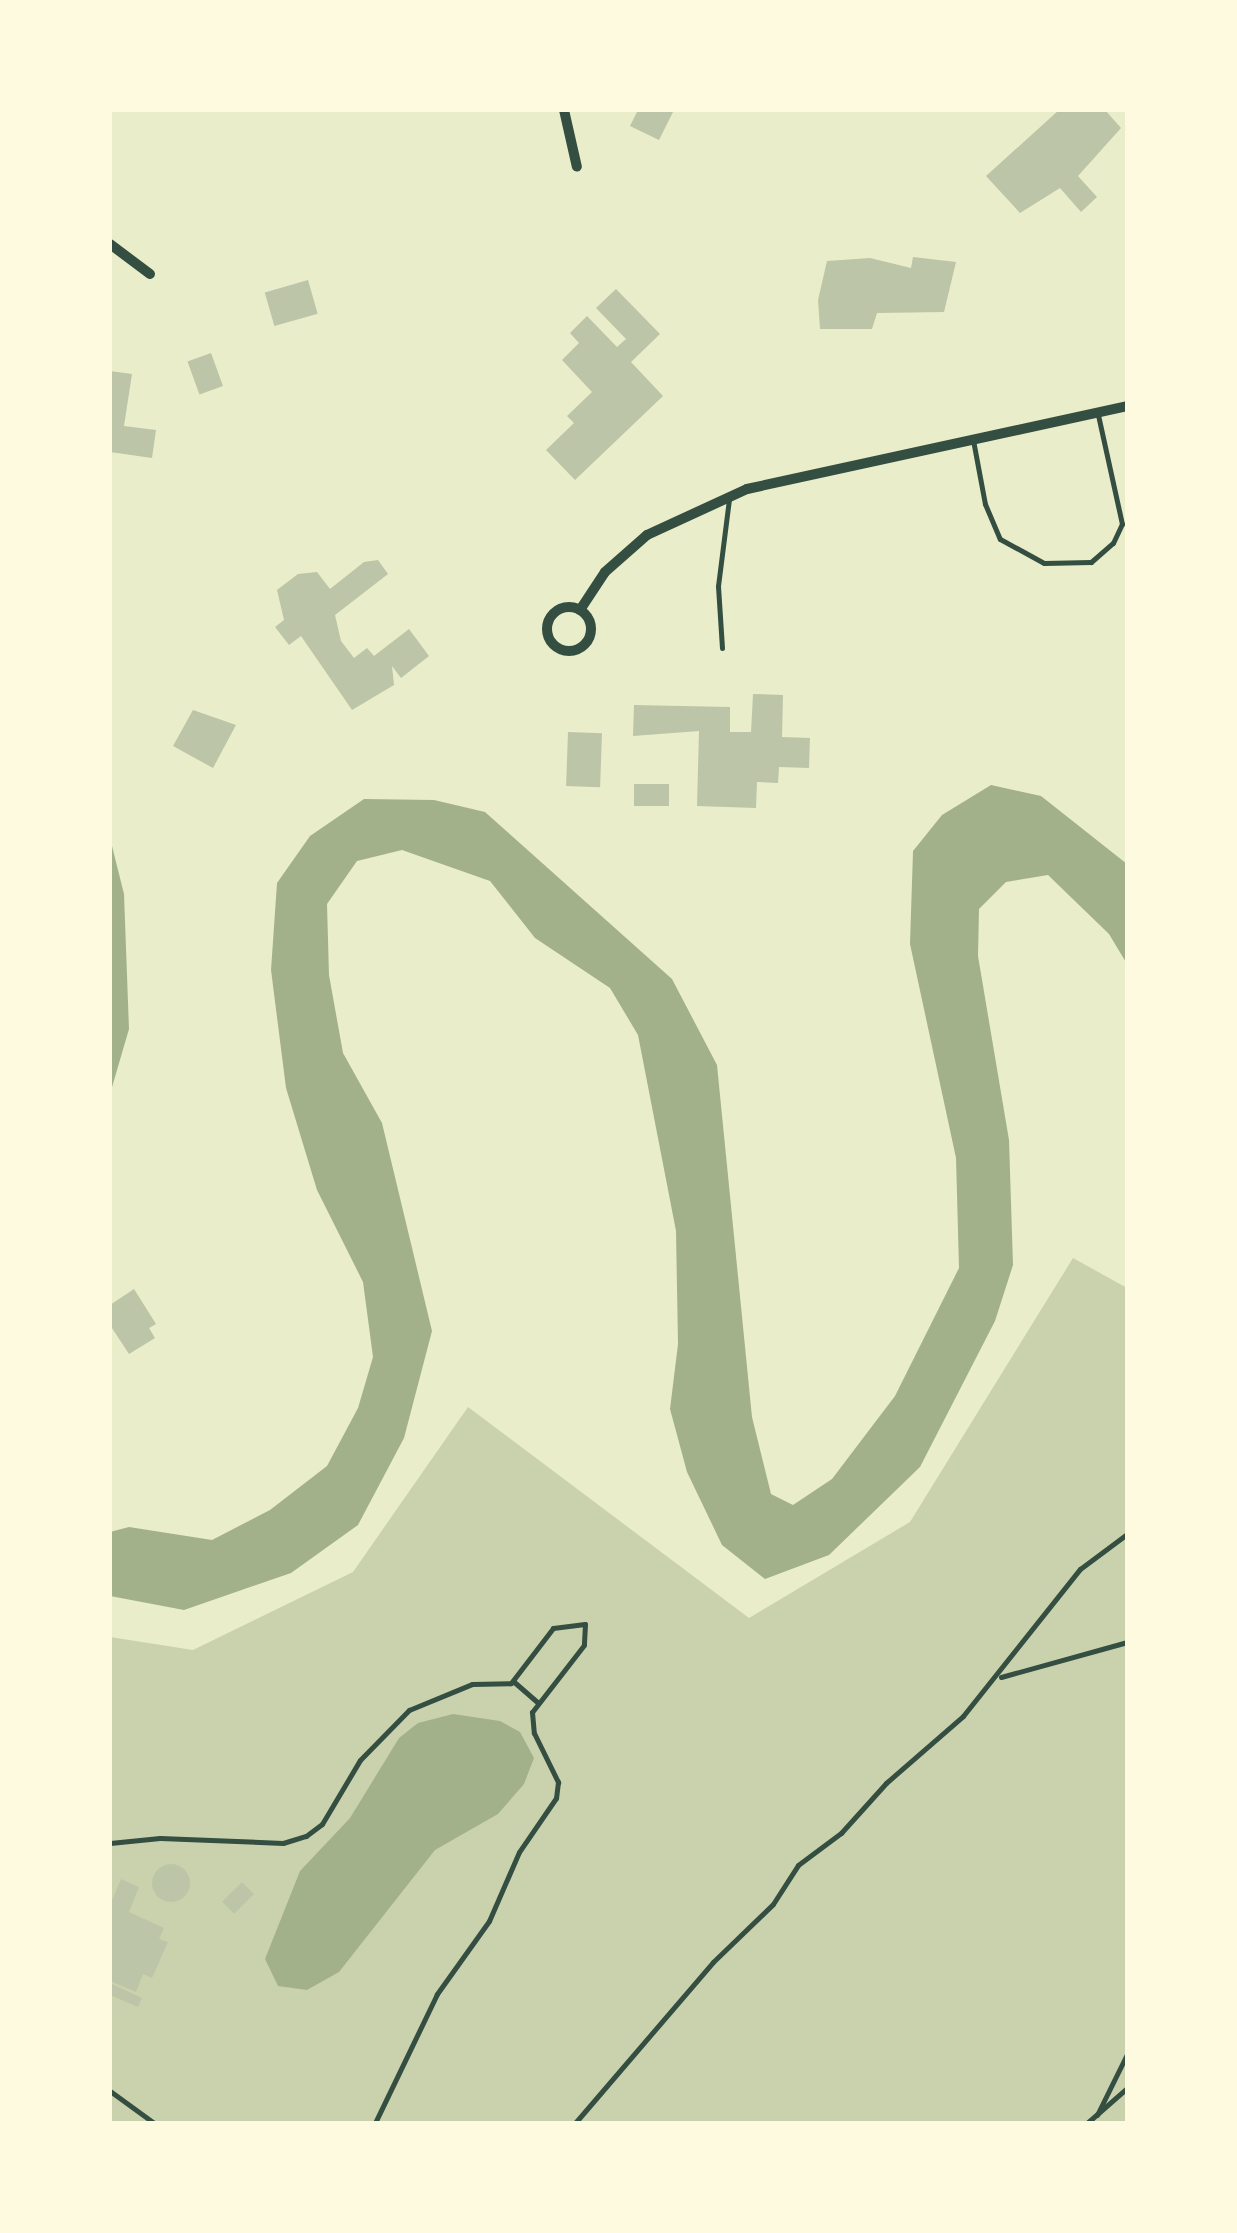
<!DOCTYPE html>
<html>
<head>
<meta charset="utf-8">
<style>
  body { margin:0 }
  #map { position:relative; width:1237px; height:2233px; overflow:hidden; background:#e9edc9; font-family:Roboto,sans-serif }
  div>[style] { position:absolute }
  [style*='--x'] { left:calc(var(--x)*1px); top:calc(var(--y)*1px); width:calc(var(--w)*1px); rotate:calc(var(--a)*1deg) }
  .green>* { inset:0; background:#cad2ad }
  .water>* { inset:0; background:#a3b18a }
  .building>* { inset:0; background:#bcc5a7; transform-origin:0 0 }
  .round { border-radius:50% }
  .service>* { height:5px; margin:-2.5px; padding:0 2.5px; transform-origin:2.5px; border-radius:2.5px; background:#344e41 }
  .minor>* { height:10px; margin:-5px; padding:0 5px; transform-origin:5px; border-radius:5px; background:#344e41 }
  .minor>.ring { margin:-5px; padding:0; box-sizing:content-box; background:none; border:10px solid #344e41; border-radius:50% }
  span { translate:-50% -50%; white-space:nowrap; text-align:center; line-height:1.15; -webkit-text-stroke:10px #fefae0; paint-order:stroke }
  .frame { position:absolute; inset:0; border:112px solid #fefae0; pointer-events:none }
</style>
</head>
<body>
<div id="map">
  <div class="green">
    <div style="clip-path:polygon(1073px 1258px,1127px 1288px,1127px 2123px,110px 2123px,110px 1637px,193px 1650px,353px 1572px,468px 1407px,749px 1618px,910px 1522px)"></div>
  </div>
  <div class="water">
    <div style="clip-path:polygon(991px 785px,1041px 796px,1127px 864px,1127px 964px,1109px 934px,1048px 875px,1006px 882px,979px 909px,978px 956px,1009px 1140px,1013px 1265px,995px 1321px,920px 1467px,829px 1555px,765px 1579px,722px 1545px,687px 1472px,670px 1409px,678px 1344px,676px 1231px,638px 1035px,610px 988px,535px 938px,490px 881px,402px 850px,357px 861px,327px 904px,329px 975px,343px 1053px,382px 1123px,432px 1331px,404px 1438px,358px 1525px,291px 1573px,184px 1610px,110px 1596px,110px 1532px,129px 1527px,212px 1540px,270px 1510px,327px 1466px,358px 1408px,373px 1357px,363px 1282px,317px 1190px,286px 1088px,271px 970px,277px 883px,310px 836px,364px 799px,434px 800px,485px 812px,672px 979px,717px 1065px,752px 1417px,771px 1494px,793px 1505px,832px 1479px,895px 1396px,959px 1268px,956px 1158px,910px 944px,913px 851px,942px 815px)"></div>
    <div style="clip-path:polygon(110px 838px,124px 894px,129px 1029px,110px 1094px)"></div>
    <div style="clip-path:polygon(453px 1714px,500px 1721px,520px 1732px,534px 1758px,524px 1784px,498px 1814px,435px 1850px,339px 1972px,307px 1990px,278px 1986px,265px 1959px,300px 1871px,350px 1818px,399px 1738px,418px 1723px)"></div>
  </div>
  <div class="building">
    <div style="clip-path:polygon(638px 110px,674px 110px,659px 140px,630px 126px)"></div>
    <div style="clip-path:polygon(1059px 110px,1105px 110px,1121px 128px,1078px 176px,1097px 197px,1081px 212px,1060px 188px,1020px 213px,986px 176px)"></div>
    <div style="clip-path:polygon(913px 257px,956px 262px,944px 312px,877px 313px,872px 329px,820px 329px,818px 300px,827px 261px,870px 258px,911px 268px)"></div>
    <div style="left:308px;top:280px;width:35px;height:45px;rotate:74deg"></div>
    <div style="clip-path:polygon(616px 289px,660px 334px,631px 362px,663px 396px,575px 480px,546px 450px,574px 423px,567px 416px,592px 392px,562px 360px,579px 343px,570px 333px,587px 316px,617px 347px,626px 339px,596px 308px)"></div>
    <div style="left:211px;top:353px;width:35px;height:25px;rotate:70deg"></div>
    <div style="clip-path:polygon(110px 371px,132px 374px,124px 426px,156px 430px,152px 458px,110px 452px)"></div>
    <div style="clip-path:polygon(378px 560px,388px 574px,335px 615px,341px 641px,354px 658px,367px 648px,374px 656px,409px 629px,429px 656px,401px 678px,392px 666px,394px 685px,352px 710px,301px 636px,289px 645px,275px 627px,284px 620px,277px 590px,298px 574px,317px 572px,330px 589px,364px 562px)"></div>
    <div style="clip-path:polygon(753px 694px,783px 695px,782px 737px,810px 738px,809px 768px,779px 767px,778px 783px,757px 782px,756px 808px,697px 806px,699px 731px,633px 736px,634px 705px,730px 707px,730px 732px,751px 732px)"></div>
    <div style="clip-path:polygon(193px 710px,236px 725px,213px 768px,173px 746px)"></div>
    <div style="left:568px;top:732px;width:34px;height:54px;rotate:2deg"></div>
    <div style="left:634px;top:784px;width:35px;height:22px"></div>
    <div style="clip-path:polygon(134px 1289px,156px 1324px,149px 1328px,155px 1338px,129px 1354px,110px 1325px,110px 1305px)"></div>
    <div class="round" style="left:152px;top:1864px;width:38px;height:38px"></div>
    <div style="clip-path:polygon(121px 1879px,139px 1887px,129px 1912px,164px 1928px,159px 1939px,168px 1942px,152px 1978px,143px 1974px,136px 1992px,110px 1981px,110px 1905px)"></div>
    <div style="left:242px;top:1882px;width:17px;height:28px;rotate:45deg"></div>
    <div style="clip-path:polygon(110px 1983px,142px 1998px,138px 2007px,110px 1995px)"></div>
  </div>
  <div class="service">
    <div style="--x:973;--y:440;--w:65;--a:79.4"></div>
    <div style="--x:985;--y:504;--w:38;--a:67"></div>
    <div style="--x:1000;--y:539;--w:50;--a:28.6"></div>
    <div style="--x:1044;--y:563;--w:47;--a:-1.2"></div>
    <div style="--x:1091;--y:562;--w:29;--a:-41"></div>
    <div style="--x:1113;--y:543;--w:21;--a:-65"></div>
    <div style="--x:1122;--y:524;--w:112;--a:-102.4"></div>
    <div style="--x:722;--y:648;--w:62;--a:-93.7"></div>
    <div style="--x:718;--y:586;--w:88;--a:-82.8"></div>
    <div style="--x:1001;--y:1677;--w:131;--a:-15.5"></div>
    <div style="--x:513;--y:1681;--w:32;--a:41"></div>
    <div style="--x:110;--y:1843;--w:50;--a:-5.7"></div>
    <div style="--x:160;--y:1838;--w:123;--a:2.3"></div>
    <div style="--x:283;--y:1843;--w:24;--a:-17"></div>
    <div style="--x:306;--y:1836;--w:20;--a:-37"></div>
    <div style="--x:322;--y:1824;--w:74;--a:-59.3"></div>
    <div style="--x:360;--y:1760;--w:70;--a:-45.6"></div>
    <div style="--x:409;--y:1710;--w:68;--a:-22.4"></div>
    <div style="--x:472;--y:1684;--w:39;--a:-1"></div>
    <div style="--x:511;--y:1683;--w:69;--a:-52.6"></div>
    <div style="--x:553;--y:1628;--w:32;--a:-7"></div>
    <div style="--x:585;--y:1624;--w:21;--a:93"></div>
    <div style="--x:584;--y:1645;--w:85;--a:127.8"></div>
    <div style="--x:532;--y:1712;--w:21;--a:85"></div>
    <div style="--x:534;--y:1733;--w:55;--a:63.9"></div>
    <div style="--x:558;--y:1782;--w:16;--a:97"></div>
    <div style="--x:556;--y:1798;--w:65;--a:124.4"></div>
    <div style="--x:519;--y:1852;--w:75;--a:113.5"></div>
    <div style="--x:489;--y:1921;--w:90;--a:125.5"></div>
    <div style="--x:437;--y:1994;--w:143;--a:115.7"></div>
    <div style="--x:110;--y:2091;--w:54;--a:36"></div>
    <div style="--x:1097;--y:2115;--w:68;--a:-63.8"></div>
    <div style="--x:575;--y:2123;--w:212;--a:-49.4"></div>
    <div style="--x:713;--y:1962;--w:83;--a:-44"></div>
    <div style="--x:773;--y:1904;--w:46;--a:-57.3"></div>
    <div style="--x:798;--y:1865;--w:54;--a:-36.7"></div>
    <div style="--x:841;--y:1833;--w:67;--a:-48"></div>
    <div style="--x:886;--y:1783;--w:102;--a:-41"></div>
    <div style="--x:963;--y:1716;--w:188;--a:-51.5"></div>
    <div style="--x:1080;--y:1569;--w:59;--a:-36.7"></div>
    <div style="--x:1087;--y:2123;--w:53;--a:-41.2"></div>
  </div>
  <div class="minor">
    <div style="--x:564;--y:110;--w:58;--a:77.2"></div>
    <div style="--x:110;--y:244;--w:50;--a:36.9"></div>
    <div class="ring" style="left:547px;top:607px;width:34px;height:34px"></div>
    <div style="--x:580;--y:610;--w:45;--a:-56.7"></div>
    <div style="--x:605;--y:572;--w:56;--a:-41.4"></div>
    <div style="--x:647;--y:535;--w:110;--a:-24.7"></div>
    <div style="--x:747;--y:489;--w:389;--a:-12.3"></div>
  </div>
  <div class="frame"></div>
</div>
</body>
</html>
